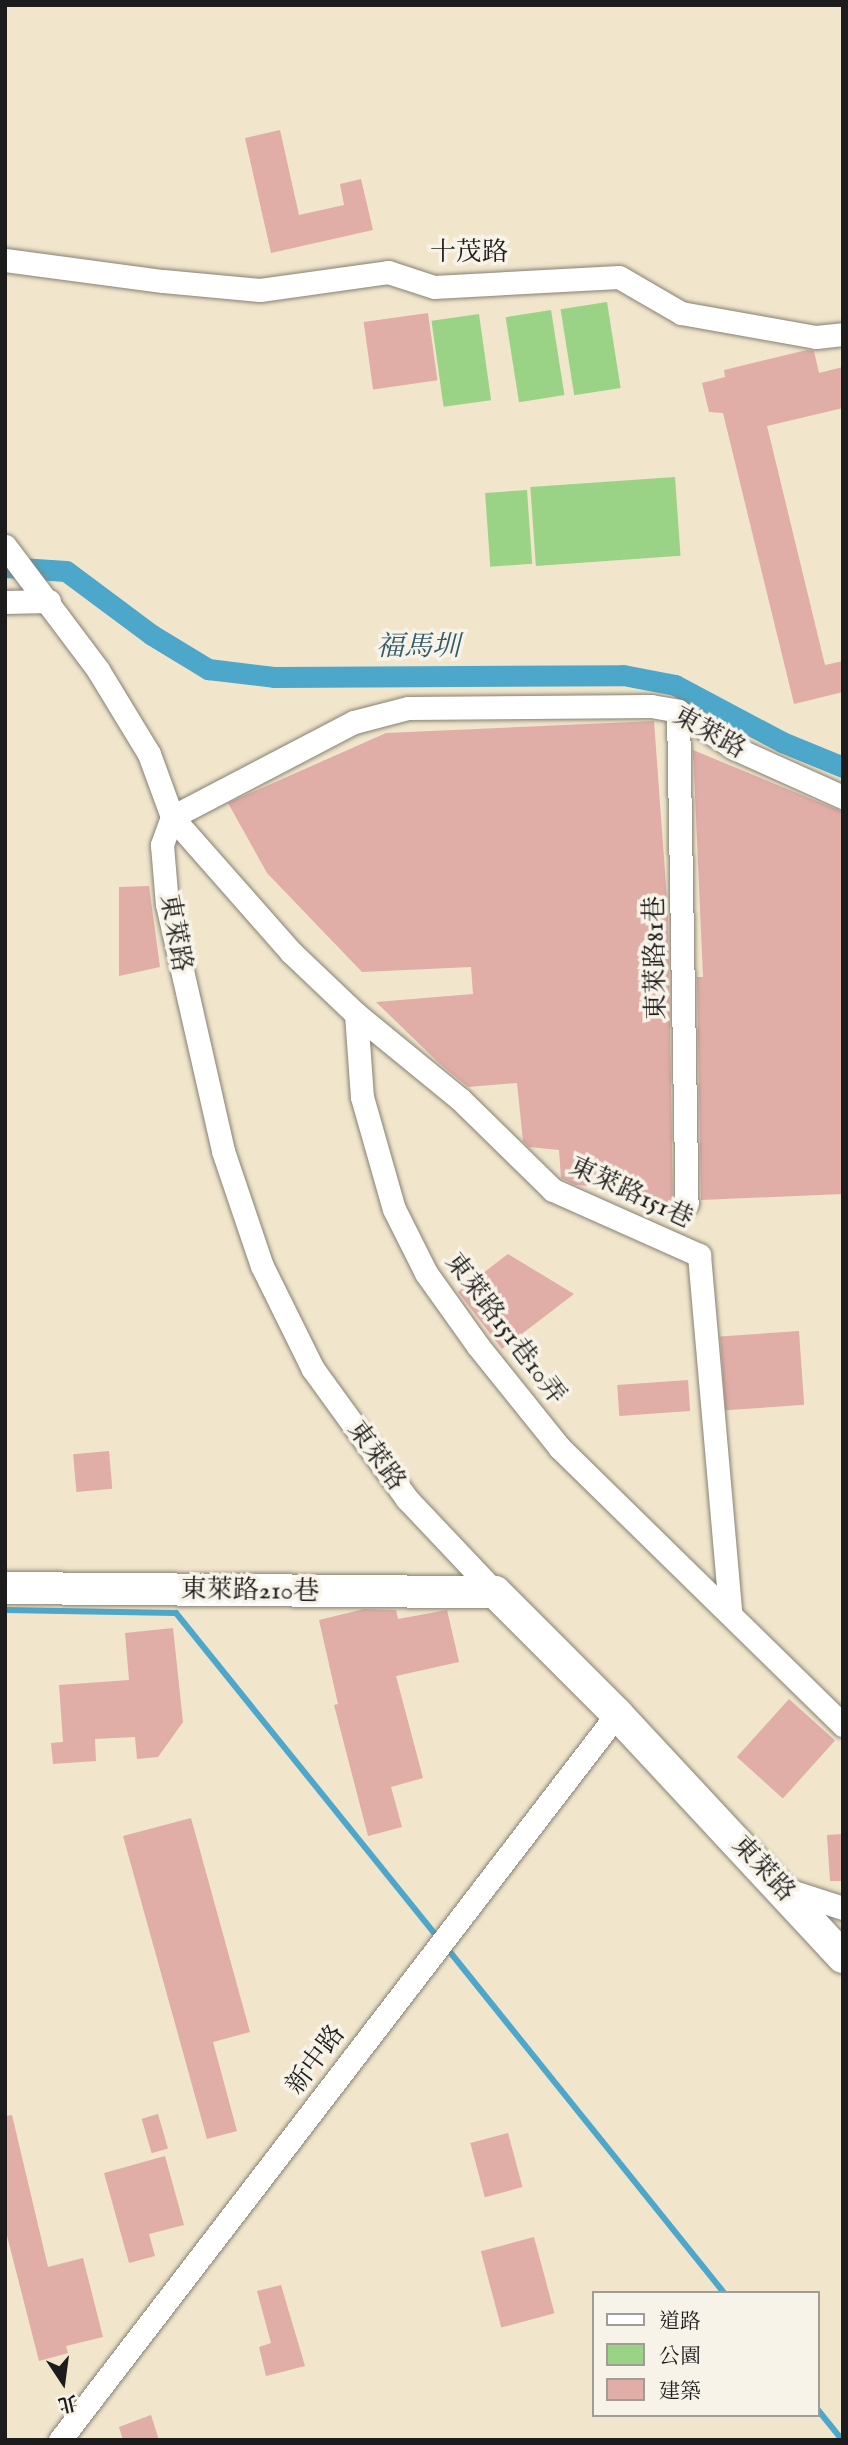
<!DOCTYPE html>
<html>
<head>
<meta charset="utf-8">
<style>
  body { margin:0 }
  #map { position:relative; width:848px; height:2445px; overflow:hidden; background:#f1e6cc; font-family:"IM FELL English","Noto Serif TC",serif }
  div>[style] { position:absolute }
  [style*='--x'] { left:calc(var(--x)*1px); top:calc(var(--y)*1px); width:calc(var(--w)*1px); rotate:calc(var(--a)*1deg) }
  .green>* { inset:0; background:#9ad386; transform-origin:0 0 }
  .stream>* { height:6px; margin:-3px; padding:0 3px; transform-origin:3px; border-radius:3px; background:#4ca7ca }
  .canal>* { height:21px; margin:-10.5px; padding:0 10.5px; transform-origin:10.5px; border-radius:10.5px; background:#4ca7ca }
  .building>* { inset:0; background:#e0ada7; transform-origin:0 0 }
  .roads { filter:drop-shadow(0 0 2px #868174) drop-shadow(0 0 2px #868174) }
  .street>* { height:23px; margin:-11.5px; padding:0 11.5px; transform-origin:11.5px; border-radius:11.5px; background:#fff }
  .secondary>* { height:32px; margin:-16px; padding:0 16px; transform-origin:16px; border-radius:16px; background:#fff }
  span { translate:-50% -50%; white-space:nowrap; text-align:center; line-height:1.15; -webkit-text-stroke:7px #f7f3e8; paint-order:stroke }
  .street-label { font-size:26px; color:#1c1c1c }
  .water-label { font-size:28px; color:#325b6a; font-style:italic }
  .frame { position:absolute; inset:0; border:7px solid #1c1c1c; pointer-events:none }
  .legend { position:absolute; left:592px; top:2291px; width:228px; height:126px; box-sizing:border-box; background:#f7f3e8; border:2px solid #9f9d96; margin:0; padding:9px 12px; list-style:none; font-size:21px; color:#1c1c1c }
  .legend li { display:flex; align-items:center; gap:14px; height:35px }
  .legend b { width:35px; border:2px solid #9f9d96 }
  .north { position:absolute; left:28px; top:2347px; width:70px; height:70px; -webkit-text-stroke:5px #f7f3e8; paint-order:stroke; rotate:167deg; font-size:19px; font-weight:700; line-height:28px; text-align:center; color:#1c1c1c }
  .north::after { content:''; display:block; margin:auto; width:24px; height:32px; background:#1c1c1c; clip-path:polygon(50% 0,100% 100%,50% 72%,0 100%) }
</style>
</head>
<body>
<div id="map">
  <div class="green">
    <div style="left:607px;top:302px;width:87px;height:47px;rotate:81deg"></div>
    <div style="left:551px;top:310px;width:86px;height:46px;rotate:81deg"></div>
    <div style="left:479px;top:314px;width:87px;height:48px;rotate:82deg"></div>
    <div style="left:675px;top:477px;width:79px;height:145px;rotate:86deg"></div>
    <div style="left:527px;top:490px;width:74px;height:42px;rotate:86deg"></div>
  </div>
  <div class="stream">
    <div style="--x:5;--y:1610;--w:171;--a:1"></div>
    <div style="--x:176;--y:1613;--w:419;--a:51.1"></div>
    <div style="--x:446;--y:1947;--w:444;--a:51.2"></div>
    <div style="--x:818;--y:2410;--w:38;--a:51"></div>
  </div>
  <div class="canal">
    <div style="--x:5;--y:567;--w:61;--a:3.8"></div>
    <div style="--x:66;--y:571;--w:107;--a:36.7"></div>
    <div style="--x:152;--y:635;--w:66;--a:31.3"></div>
    <div style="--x:208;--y:669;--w:66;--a:6.9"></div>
    <div style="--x:274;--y:677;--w:349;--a:-0.3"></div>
    <div style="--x:623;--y:675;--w:53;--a:10.9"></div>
    <div style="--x:675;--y:685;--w:121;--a:28"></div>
    <div style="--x:782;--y:742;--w:66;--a:22.3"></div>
  </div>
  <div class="building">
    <div style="clip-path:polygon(280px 130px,299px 215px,344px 205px,340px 184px,361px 179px,373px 230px,271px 253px,245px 138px)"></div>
    <div style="left:428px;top:313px;width:68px;height:65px;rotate:82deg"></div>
    <div style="clip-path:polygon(807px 350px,814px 351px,819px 373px,843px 367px,843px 408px,767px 426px,825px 665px,843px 661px,843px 692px,794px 704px,723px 413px,709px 412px,702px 383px,725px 377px,724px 370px)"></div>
    <div style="clip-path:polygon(654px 721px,668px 913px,673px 1206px,626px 1202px,622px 1188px,575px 1185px,561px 1178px,559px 1150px,529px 1147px,523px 1141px,517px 1083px,468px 1087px,440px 1064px,376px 1002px,473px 994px,471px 967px,362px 972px,267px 873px,228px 803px,386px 733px)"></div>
    <div style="clip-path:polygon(693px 750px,843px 812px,843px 1194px,701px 1200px,697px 977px,703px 977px)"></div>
    <div style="clip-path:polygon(149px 886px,160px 967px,119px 976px,119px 887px)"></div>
    <div style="clip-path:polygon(508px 1254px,574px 1294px,502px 1349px,458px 1292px)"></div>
    <div style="left:799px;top:1331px;width:74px;height:79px;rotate:86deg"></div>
    <div style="left:688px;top:1380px;width:31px;height:71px;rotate:86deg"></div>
    <div style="left:109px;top:1451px;width:38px;height:36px;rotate:85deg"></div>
    <div style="clip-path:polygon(364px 1609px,396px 1610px,398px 1619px,447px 1610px,459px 1662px,396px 1676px,423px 1778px,391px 1787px,402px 1827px,368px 1836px,334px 1705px,338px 1704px,319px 1620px)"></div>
    <div style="clip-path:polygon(173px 1628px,183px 1722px,158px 1757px,137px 1759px,135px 1737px,95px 1739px,96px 1761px,53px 1764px,51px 1743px,63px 1742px,59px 1685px,129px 1680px,125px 1633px)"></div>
    <div style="left:789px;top:1699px;width:62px;height:78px;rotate:42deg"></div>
    <div style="clip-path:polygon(191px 1818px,250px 2032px,213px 2042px,237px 2131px,207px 2139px,123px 1836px)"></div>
    <div style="clip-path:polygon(843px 1834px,843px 1881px,830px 1881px,827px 1835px)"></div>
    <div style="left:158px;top:2114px;width:36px;height:17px;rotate:74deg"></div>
    <div style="clip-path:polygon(12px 2115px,48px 2267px,83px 2258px,103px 2337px,66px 2346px,68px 2353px,39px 2361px,5px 2228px,5px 2116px)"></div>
    <div style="left:508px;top:2133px;width:56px;height:39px;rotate:75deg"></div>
    <div style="clip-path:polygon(165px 2156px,184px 2225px,149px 2234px,155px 2256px,129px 2263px,104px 2173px)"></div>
    <div style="left:534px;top:2237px;width:79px;height:55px;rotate:75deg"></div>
    <div style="clip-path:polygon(281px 2285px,305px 2366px,266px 2376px,259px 2347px,271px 2343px,257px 2291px)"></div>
    <div style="clip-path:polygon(151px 2415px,159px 2440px,123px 2440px,119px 2427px)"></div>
  </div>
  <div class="roads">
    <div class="street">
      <div style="--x:5;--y:260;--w:159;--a:7.6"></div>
      <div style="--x:163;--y:281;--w:97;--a:5.3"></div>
      <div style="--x:260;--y:290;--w:129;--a:-8"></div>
      <div style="--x:388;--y:272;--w:48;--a:18.1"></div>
      <div style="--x:434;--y:287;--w:185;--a:-3.1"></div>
      <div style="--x:619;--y:277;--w:72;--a:30.1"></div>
      <div style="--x:681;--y:313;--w:137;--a:10.1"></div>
      <div style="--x:816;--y:337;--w:27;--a:-6"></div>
      <div style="--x:5;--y:546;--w:155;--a:53.1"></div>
      <div style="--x:98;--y:670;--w:98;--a:58.7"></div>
      <div style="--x:149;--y:754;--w:67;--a:69.9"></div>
      <div style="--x:172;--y:817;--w:30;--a:110"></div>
      <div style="--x:162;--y:845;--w:59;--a:85.2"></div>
      <div style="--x:167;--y:904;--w:253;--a:77.2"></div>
      <div style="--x:223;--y:1151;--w:121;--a:71.3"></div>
      <div style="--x:262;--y:1266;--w:115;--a:63.7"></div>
      <div style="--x:313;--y:1369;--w:160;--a:54.1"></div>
      <div style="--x:407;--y:1499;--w:128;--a:46.6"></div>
      <div style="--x:5;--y:602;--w:44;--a:-1.3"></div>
      <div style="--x:678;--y:711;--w:493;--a:89"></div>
      <div style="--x:172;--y:817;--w:181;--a:48.6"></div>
      <div style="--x:292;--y:953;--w:88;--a:43.6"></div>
      <div style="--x:356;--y:1014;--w:134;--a:39.3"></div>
      <div style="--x:460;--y:1099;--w:130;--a:44.4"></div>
      <div style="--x:553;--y:1190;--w:160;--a:24"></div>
      <div style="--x:699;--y:1255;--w:358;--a:85"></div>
      <div style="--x:172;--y:817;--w:205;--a:-27.6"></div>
      <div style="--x:354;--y:722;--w:56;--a:-14.5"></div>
      <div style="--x:408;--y:708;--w:243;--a:-0.5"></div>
      <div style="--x:651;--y:706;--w:27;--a:10"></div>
      <div style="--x:678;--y:711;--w:67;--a:33.5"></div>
      <div style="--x:734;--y:748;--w:120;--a:24.2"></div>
      <div style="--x:356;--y:1014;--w:83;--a:85.9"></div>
      <div style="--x:362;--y:1097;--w:116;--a:74.1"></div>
      <div style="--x:394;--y:1209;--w:72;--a:63.4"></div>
      <div style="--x:426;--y:1273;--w:90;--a:54.5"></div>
      <div style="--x:478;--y:1346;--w:131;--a:51.2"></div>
      <div style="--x:560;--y:1448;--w:396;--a:44.4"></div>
      <div style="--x:781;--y:1888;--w:65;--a:17.9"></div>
      <div style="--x:60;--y:2440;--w:915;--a:-52.5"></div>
    </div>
    <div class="secondary">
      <div style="--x:5;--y:1588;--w:490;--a:0.5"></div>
      <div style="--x:495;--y:1592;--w:173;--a:45"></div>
      <div style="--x:617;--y:1714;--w:332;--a:47.1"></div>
    </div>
  </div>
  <div class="street-label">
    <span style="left:469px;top:253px">十茂路</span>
    <span style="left:709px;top:733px;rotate:29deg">東萊路</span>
    <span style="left:175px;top:933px;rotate:80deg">東萊路</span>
    <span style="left:656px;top:958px;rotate:-91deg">東萊路81巷</span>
    <span style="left:631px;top:1193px;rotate:25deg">東萊路151巷</span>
    <span style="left:505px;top:1329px;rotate:53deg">東萊路151巷10弄</span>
    <span style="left:376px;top:1456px;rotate:54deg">東萊路</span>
    <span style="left:250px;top:1591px;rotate:1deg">東萊路210巷</span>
    <span style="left:763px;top:1869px;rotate:47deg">東萊路</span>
    <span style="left:316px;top:2060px;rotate:-53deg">新中路</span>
  </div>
  <div class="water-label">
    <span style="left:418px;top:648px">福馬圳</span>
  </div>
  <div class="frame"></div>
  <ul class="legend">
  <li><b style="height:9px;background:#fff"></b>道路</li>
  <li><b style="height:19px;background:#9ad386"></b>公園</li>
  <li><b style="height:19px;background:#e0ada7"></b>建築</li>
  </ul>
  <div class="north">北</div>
</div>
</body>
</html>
